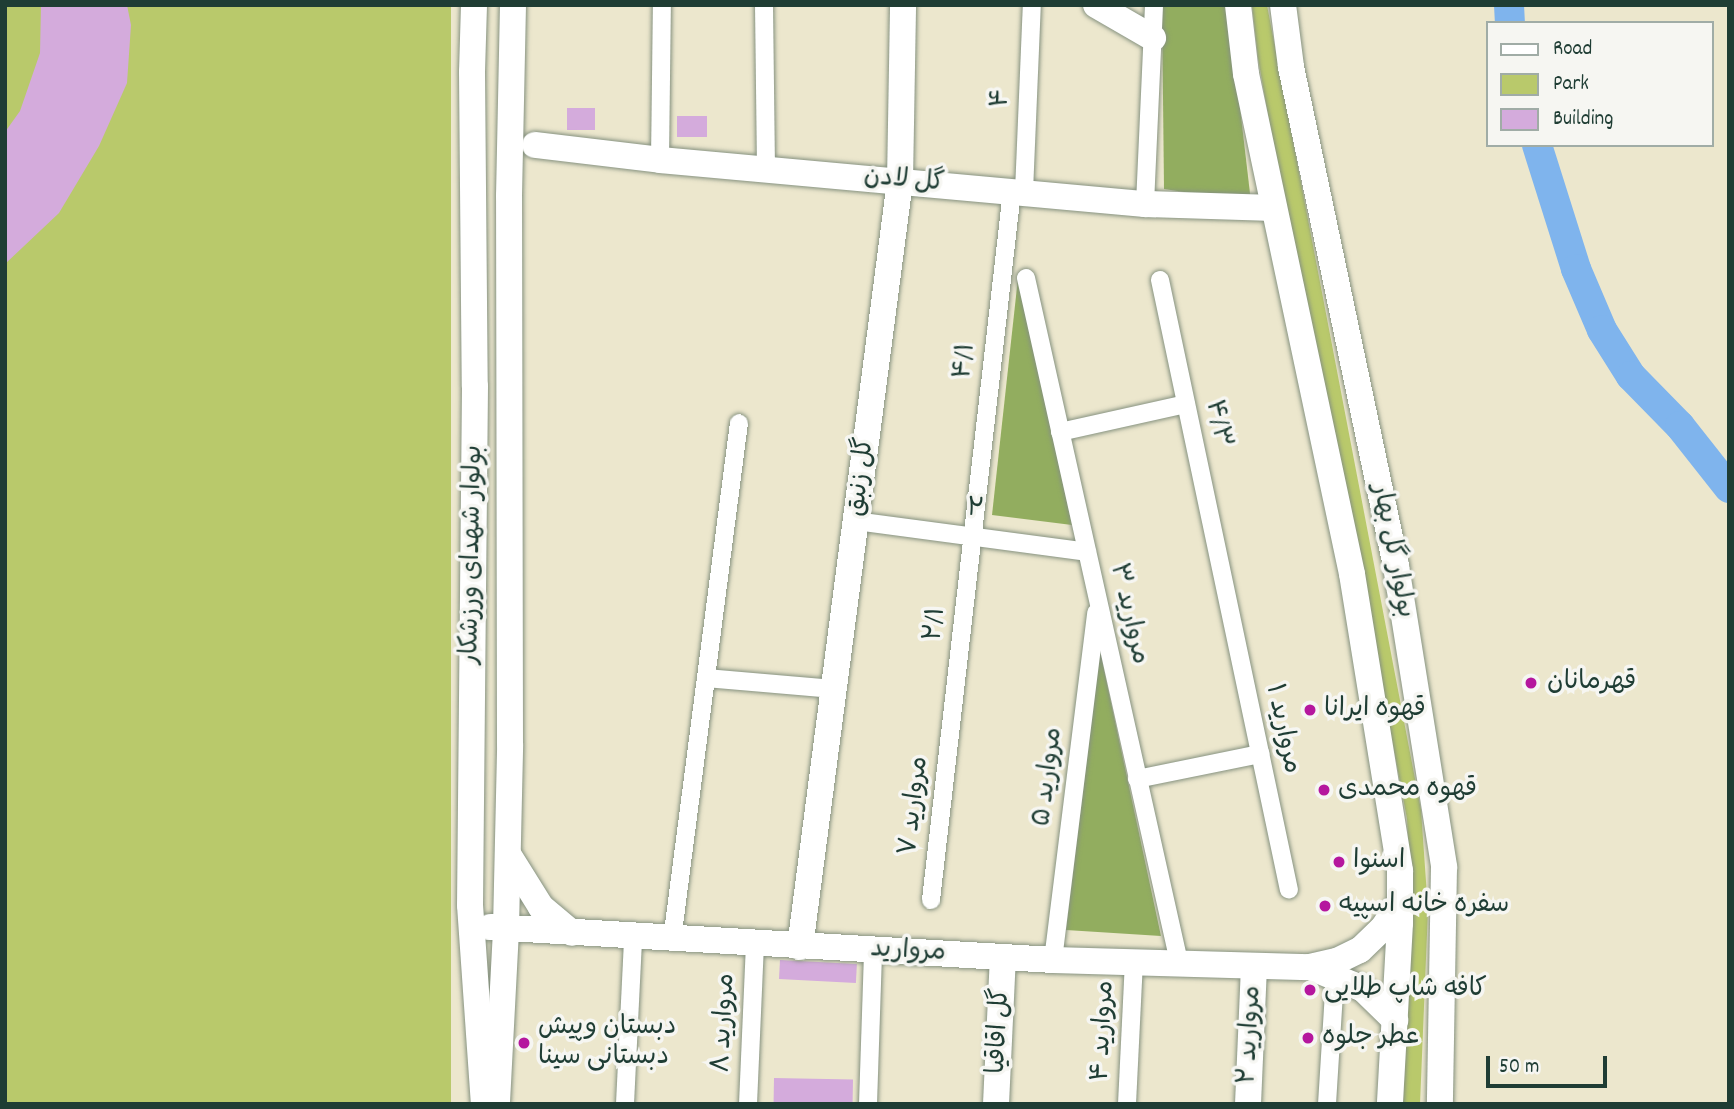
<!DOCTYPE html>
<html>
<head>
<meta charset="utf-8">
<style>
  body { margin:0 }
  #map { position:relative; width:1734px; height:1109px; overflow:hidden; background:#ece7cd; font-family:Dekko,"Playpen Sans Arabic",sans-serif }
  div>[style] { position:absolute }
  [style*='--x'] { left:calc(var(--x)*1px); top:calc(var(--y)*1px); width:calc(var(--w)*1px); rotate:calc(var(--a)*1deg) }
  .green>* { inset:0; background:#b9c96b; transform-origin:0 0 }
  .forest>* { inset:0; background:#92ad5f }
  .river>* { height:30px; margin:-15px; padding:0 15px; transform-origin:15px; border-radius:15px; background:#7fb4ed }
  .building>* { inset:0; background:#d4abdc; transform-origin:0 0 }
  .roads { filter:drop-shadow(0 0 2px #869280) drop-shadow(0 0 2px #869280) }
  .street>* { height:18px; margin:-9px; padding:0 9px; transform-origin:9px; border-radius:9px; background:#fff }
  .secondary>* { height:26px; margin:-13px; padding:0 13px; transform-origin:13px; border-radius:13px; background:#fff }
  .dots>* { width:19px; height:19px; translate:-50% -50%; box-sizing:border-box; border:4px solid #f6f6f2; border-radius:50% }
  span { translate:-50% -50%; white-space:nowrap; text-align:center; line-height:1.15; -webkit-text-stroke:7px #f6f6f2; paint-order:stroke }
  .street-label { font-size:26px; color:#1f3d34 }
  .poi-label { font-size:26px; color:#1f3d34 }
  .left { translate:0 -50%; text-align:left }
  .frame { position:absolute; inset:0; border:7px solid #1f3d34; pointer-events:none }
  .legend { position:absolute; left:1486px; top:21px; width:228px; height:126px; box-sizing:border-box; background:#f6f6f2; border:2px solid #a0aca6; margin:0; padding:9px 12px; list-style:none; font-size:21px; color:#1f3d34 }
  .legend li { display:flex; align-items:center; gap:14px; height:35px }
  .legend b { width:35px; border:2px solid #a0aca6 }
  .scale { position:absolute; left:1486px; top:1056px; width:121px; height:32px; box-sizing:border-box; border:4px solid #1f3d34; border-top:0; padding-left:9px; font-size:21px; line-height:24px; white-space:nowrap; color:#1f3d34; -webkit-text-stroke:5px #f6f6f2; paint-order:stroke }
</style>
</head>
<body>
<div id="map">
  <div class="green">
    <div style="left:5px;top:5px;width:446px;height:1099px"></div>
    <div style="clip-path:polygon(1252px 5px,1267px 5px,1421px 810px,1428px 910px,1420px 1104px,1403px 1104px,1412px 911px,1407px 819px,1355px 544px,1289px 234px,1258px 58px)"></div>
  </div>
  <div class="forest">
    <div style="clip-path:polygon(1162px 5px,1228px 5px,1251px 202px,1164px 189px)"></div>
    <div style="clip-path:polygon(1018px 278px,1072px 525px,992px 515px)"></div>
    <div style="clip-path:polygon(1100px 651px,1161px 936px,1066px 930px)"></div>
  </div>
  <div class="river">
    <div style="--x:1509;--y:5;--w:18;--a:87"></div>
    <div style="--x:1537;--y:145;--w:130;--a:72.5"></div>
    <div style="--x:1576;--y:269;--w:66;--a:66.9"></div>
    <div style="--x:1602;--y:330;--w:54;--a:57.8"></div>
    <div style="--x:1631;--y:376;--w:70;--a:45.6"></div>
    <div style="--x:1680;--y:426;--w:79;--a:51.7"></div>
  </div>
  <div class="building">
    <div style="clip-path:polygon(41px 5px,127px 5px,131px 25px,127px 83px,99px 146px,59px 213px,5px 264px,5px 132px,20px 111px,40px 53px)"></div>
    <div style="left:567px;top:108px;width:28px;height:22px"></div>
    <div style="left:677px;top:116px;width:30px;height:21px"></div>
    <div style="left:780px;top:960px;width:77px;height:19px;rotate:3deg"></div>
    <div style="left:774px;top:1078px;width:79px;height:24px;rotate:1deg"></div>
  </div>
  <div class="roads">
    <div class="street">
      <div style="--x:764;--y:5;--w:165;--a:89.3"></div>
      <div style="--x:660;--y:160;--w:155;--a:-89.3"></div>
      <div style="--x:1024;--y:192;--w:187;--a:-87.6"></div>
      <div style="--x:1145;--y:204;--w:199;--a:-87.4"></div>
      <div style="--x:1026;--y:278;--w:701;--a:77.39"></div>
      <div style="--x:1160;--y:280;--w:623;--a:78.06"></div>
      <div style="--x:1060;--y:432;--w:129;--a:-12.5"></div>
      <div style="--x:856;--y:521;--w:233;--a:7.6"></div>
      <div style="--x:706;--y:678;--w:128;--a:4.9"></div>
      <div style="--x:1137;--y:779;--w:126;--a:-11.5"></div>
      <div style="--x:931;--y:900;--w:714;--a:-83.48"></div>
      <div style="--x:672;--y:940;--w:521;--a:-82.62"></div>
      <div style="--x:1053;--y:960;--w:350;--a:-82.9"></div>
      <div style="--x:625;--y:1104;--w:166;--a:-87.2"></div>
      <div style="--x:748;--y:1104;--w:160;--a:-87.5"></div>
      <div style="--x:868;--y:1104;--w:154;--a:-88.1"></div>
      <div style="--x:1127;--y:1104;--w:143;--a:-87.2"></div>
      <div style="--x:1327;--y:1104;--w:127;--a:-86.4"></div>
    </div>
    <div class="secondary">
      <div style="--x:474;--y:5;--w:67;--a:91.7"></div>
      <div style="--x:472;--y:72;--w:314;--a:89.5"></div>
      <div style="--x:475;--y:386;--w:519;--a:90.55"></div>
      <div style="--x:470;--y:905;--w:199;--a:86"></div>
      <div style="--x:1096;--y:5;--w:66;--a:30.1"></div>
      <div style="--x:1238;--y:5;--w:69;--a:83.4"></div>
      <div style="--x:1246;--y:74;--w:511;--a:78.03"></div>
      <div style="--x:1352;--y:574;--w:301;--a:80.8"></div>
      <div style="--x:1400;--y:871;--w:52;--a:90"></div>
      <div style="--x:1400;--y:923;--w:181;--a:93.2"></div>
      <div style="--x:1283;--y:5;--w:63;--a:82.6"></div>
      <div style="--x:1291;--y:67;--w:510;--a:78.12"></div>
      <div style="--x:1396;--y:566;--w:305;--a:80.9"></div>
      <div style="--x:1444;--y:867;--w:237;--a:91"></div>
      <div style="--x:535;--y:145;--w:126;--a:6.8"></div>
      <div style="--x:660;--y:160;--w:487;--a:5.2"></div>
      <div style="--x:1145;--y:204;--w:129;--a:1.8"></div>
      <div style="--x:508;--y:854;--w:62;--a:58.1"></div>
      <div style="--x:541;--y:907;--w:40;--a:40"></div>
      <div style="--x:490;--y:927;--w:564;--a:3.35"></div>
      <div style="--x:1053;--y:960;--w:257;--a:1.6"></div>
      <div style="--x:1310;--y:967;--w:28;--a:-13"></div>
      <div style="--x:1337;--y:961;--w:25;--a:-26"></div>
      <div style="--x:1360;--y:950;--w:32;--a:-44"></div>
      <div style="--x:1383;--y:928;--w:31;--a:-57"></div>
      <div style="--x:800;--y:947;--w:772;--a:-82.56"></div>
      <div style="--x:900;--y:181;--w:176;--a:-89"></div>
      <div style="--x:1310;--y:967;--w:57;--a:22.5"></div>
      <div style="--x:1363;--y:989;--w:45;--a:44.1"></div>
      <div style="--x:497;--y:1102;--w:174;--a:-87"></div>
      <div style="--x:506;--y:928;--w:183;--a:-88.7"></div>
      <div style="--x:510;--y:745;--w:549;--a:-90.1"></div>
      <div style="--x:509;--y:196;--w:191;--a:-88.8"></div>
      <div style="--x:996;--y:1104;--w:146;--a:-87.3"></div>
      <div style="--x:1248;--y:1104;--w:138;--a:-87.5"></div>
    </div>
  </div>
  <div class="dots">
    <div style="left:1531px;top:683px;background:#b5179e"></div>
    <div style="left:1310px;top:710px;background:#b5179e"></div>
    <div style="left:1324px;top:790px;background:#b5179e"></div>
    <div style="left:1339px;top:862px;background:#b5179e"></div>
    <div style="left:1325px;top:906px;background:#b5179e"></div>
    <div style="left:1310px;top:990px;background:#b5179e"></div>
    <div style="left:1308px;top:1038px;background:#b5179e"></div>
    <div style="left:524px;top:1043px;background:#b5179e"></div>
  </div>
  <div class="street-label">
    <span style="left:1002px;top:98px;rotate:-87deg">۴</span>
    <span style="left:904px;top:181px;rotate:5deg">گل لادن</span>
    <span style="left:966px;top:361px;rotate:-83deg">۴/۱</span>
    <span style="left:1217px;top:424px;rotate:78deg">۴/۳</span>
    <span style="left:862px;top:477px;rotate:-83deg">گل زنبق</span>
    <span style="left:975px;top:510px;rotate:8deg">۲</span>
    <span style="left:1392px;top:551px;rotate:79deg">بولوار گل بهار</span>
    <span style="left:473px;top:555px;rotate:-89deg">بولوار شهدای ورزشکار</span>
    <span style="left:1128px;top:614px;rotate:77deg">مروارید ۳</span>
    <span style="left:936px;top:624px;rotate:-83deg">۲/۱</span>
    <span style="left:1282px;top:729px;rotate:78deg">مروارید ۱</span>
    <span style="left:1049px;top:777px;rotate:-83deg">مروارید ۵</span>
    <span style="left:915px;top:806px;rotate:-83deg">مروارید ۷</span>
    <span style="left:908px;top:952px;rotate:3deg">مروارید</span>
    <span style="left:725px;top:1023px;rotate:-87deg">مروارید ۸</span>
    <span style="left:1000px;top:1031px;rotate:-87deg">گل اقاقیا</span>
    <span style="left:1104px;top:1031px;rotate:-87deg">مروارید ۴</span>
    <span style="left:1251px;top:1035px;rotate:-87deg">مروارید ۲</span>
  </div>
  <div class="poi-label">
    <span class="left" style="left:1547px;top:683px">قهرمانان</span>
    <span class="left" style="left:1324px;top:710px">قهوه ایرانا</span>
    <span class="left" style="left:1338px;top:790px">قهوه محمدی</span>
    <span class="left" style="left:1353px;top:862px">اسنوا</span>
    <span class="left" style="left:1339px;top:906px">سفره خانه اسپیه</span>
    <span class="left" style="left:1324px;top:990px">کافه شاپ طلایی</span>
    <span class="left" style="left:538px;top:1043px">دبستان وپیش<br>دبستانی سینا</span>
    <span class="left" style="left:1322px;top:1038px">عطر جلوه</span>
  </div>
  <div class="frame"></div>
  <ul class="legend">
  <li><b style="height:9px;background:#fff"></b>Road</li>
  <li><b style="height:19px;background:#b9c96b"></b>Park</li>
  <li><b style="height:19px;background:#d4abdc"></b>Building</li>
  </ul>
  <div class="scale">50 m</div>
</div>
</body>
</html>
